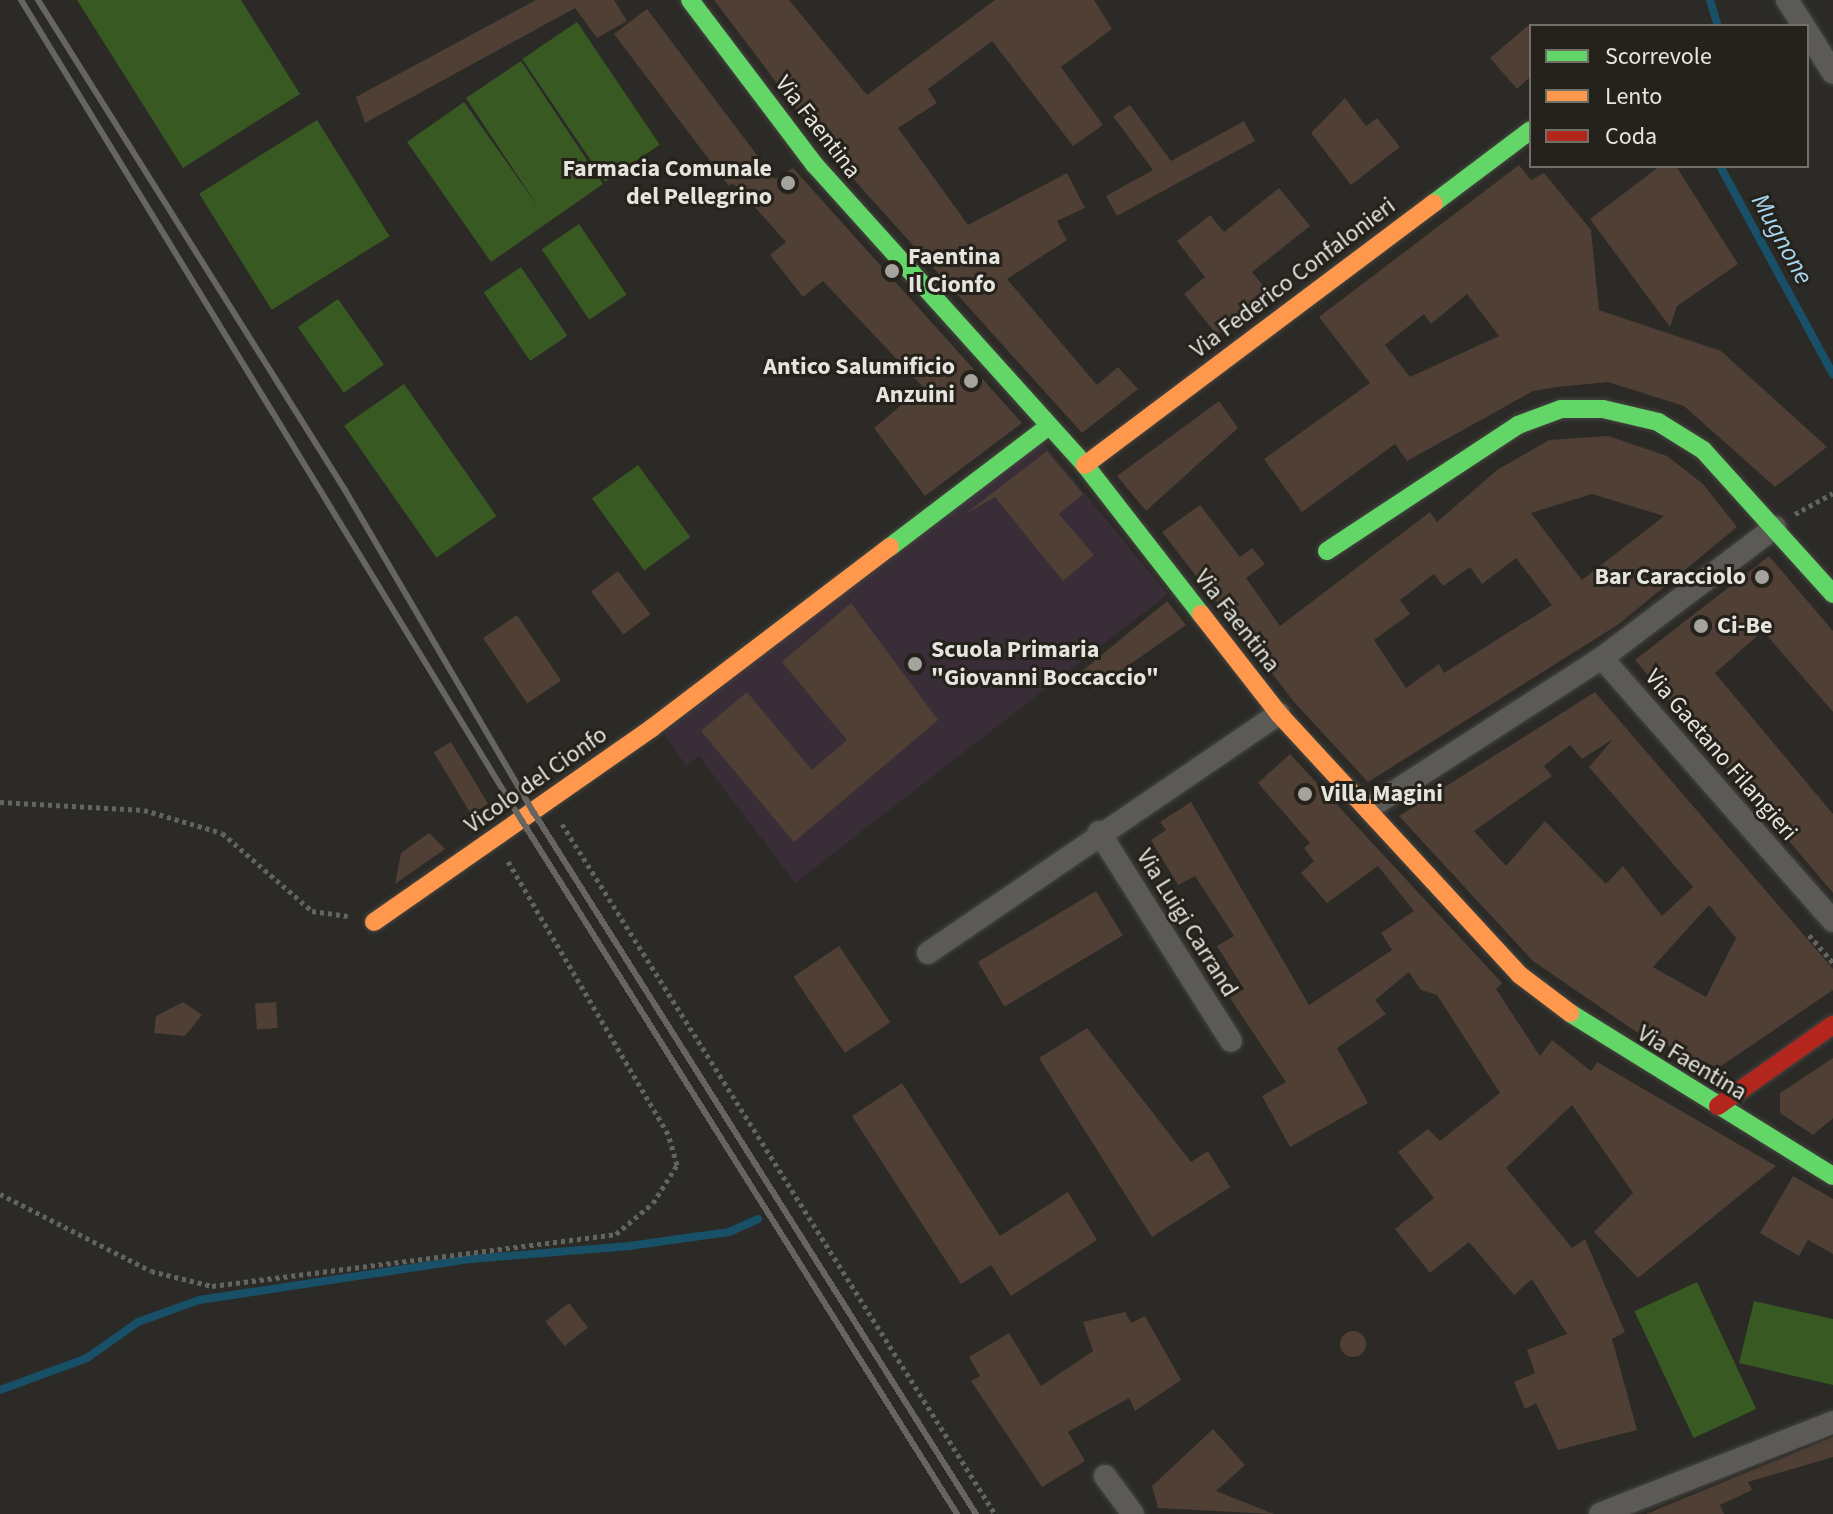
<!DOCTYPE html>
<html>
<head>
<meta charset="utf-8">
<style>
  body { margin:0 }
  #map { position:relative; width:1833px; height:1514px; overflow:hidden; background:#2b2a26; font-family:"Source Sans 3",sans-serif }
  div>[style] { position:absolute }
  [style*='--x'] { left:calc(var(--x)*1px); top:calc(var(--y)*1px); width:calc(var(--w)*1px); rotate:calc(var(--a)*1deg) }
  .education>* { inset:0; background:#392d38 }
  .green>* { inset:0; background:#395923; transform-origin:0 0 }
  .stream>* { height:8px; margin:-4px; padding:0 4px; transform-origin:4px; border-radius:4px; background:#185068 }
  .building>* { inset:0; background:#4f3f34; transform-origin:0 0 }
  .round { border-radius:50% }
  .path>* { height:5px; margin-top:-2.5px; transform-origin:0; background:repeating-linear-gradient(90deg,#636360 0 4px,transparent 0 8px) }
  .roads { filter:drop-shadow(0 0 2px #464540) drop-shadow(0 0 2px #464540) }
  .street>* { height:22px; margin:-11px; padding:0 11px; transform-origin:11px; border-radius:11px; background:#5b5a57 }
  .fast>* { height:18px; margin:-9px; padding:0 9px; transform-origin:9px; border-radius:9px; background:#63d668 }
  .slow>* { height:18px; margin:-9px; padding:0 9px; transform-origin:9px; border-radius:9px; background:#ff974d }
  .jam>* { height:18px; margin:-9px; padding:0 9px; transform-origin:9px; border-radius:9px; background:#b3261e }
  .rail>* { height:6px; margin:-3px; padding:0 3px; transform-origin:3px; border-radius:3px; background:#666562 }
  .dots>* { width:22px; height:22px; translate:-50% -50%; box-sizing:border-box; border:4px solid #24221a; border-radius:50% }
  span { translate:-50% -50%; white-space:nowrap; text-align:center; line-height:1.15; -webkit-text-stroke:6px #24221a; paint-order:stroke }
  .street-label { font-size:24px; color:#e5e4de }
  .poi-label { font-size:24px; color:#e5e4de; font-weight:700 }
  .right { translate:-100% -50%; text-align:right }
  .left { translate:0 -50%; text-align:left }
  .water-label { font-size:26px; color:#a6d7f0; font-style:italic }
  .legend { position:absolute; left:1529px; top:24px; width:280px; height:144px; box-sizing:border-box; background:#24221a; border:2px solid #717068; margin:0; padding:10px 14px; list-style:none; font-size:24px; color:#e5e4de }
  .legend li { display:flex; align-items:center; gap:16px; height:40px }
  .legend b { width:40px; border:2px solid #717068 }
</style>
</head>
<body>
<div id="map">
  <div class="education">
    <div style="clip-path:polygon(1038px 437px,1168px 594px,795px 883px,699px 756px,686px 766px,664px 733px)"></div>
  </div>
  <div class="green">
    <div style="clip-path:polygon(77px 0,241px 0,300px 94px,183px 168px)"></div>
    <div style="left:577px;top:22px;width:148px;height:66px;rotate:56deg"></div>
    <div style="clip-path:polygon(521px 61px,603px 184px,491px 262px,407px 142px,464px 102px,539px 208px,466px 98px)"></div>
    <div style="left:317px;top:120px;width:137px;height:139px;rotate:58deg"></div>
    <div style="left:579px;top:224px;width:85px;height:45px;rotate:56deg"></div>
    <div style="left:521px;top:267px;width:83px;height:45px;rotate:56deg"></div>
    <div style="left:338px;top:299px;width:80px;height:49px;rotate:55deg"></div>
    <div style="left:404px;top:384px;width:161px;height:73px;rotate:55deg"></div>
    <div style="left:638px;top:465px;width:89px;height:57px;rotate:54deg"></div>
    <div style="left:1697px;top:1282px;width:140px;height:69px;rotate:65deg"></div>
    <div style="clip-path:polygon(1754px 1301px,1833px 1319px,1833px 1385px,1739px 1363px)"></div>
  </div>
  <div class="stream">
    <div style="--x:1710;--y:0;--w:27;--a:73"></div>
    <div style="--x:1720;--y:166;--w:237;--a:61.5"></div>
    <div style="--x:0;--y:1390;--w:93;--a:-20.2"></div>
    <div style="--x:87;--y:1358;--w:62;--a:-35.2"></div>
    <div style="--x:138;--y:1322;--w:65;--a:-19.8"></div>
    <div style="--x:199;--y:1300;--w:275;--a:-8.6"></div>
    <div style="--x:471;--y:1259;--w:159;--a:-4.7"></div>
    <div style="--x:629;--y:1246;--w:101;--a:-8"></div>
    <div style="--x:729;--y:1232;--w:32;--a:-24"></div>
  </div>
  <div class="building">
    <div style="clip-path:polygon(536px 0,614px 0,627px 21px,597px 38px,575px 8px,365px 123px,356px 97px)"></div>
    <div style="clip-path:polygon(714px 0,789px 0,867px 95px,995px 0,1094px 0,1112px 29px,1061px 67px,1103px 125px,1073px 146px,992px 41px,928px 89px,937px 103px,898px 128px,968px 225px,1067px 173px,1085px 208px,1057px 221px,1067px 240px,1007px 279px,1097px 385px,1118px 367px,1138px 389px,1082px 433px,829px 152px)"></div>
    <div style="clip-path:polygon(647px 9px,775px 179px,793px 168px,1022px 423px,925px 496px,874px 428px,923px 387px,823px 281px,803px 297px,770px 255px,786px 242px,733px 183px,729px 186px,614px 34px)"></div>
    <div style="clip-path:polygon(1531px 23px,1531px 76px,1517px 89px,1490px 58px)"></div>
    <div style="clip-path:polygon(1345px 98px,1366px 126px,1377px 118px,1400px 147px,1351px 185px,1311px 133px)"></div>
    <div style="clip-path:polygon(1130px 105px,1171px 161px,1244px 121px,1255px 141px,1117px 216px,1106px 196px,1153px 170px,1113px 116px)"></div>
    <div style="clip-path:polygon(evenodd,1519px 165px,1531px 180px,1544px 173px,1591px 230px,1599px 310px,1721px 351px,1827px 447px,1775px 487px,1684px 406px,1608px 382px,1557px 387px,1533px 391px,1407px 461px,1395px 444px,1302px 512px,1264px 459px,1370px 383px,1319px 317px,1519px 165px,1467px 294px,1499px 336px,1410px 377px,1385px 345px,1424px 314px,1431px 324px,1467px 294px)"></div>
    <div style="clip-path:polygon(1660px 166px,1676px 166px,1738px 264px,1677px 306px,1670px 327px,1590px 219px)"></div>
    <div style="clip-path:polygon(1279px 188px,1310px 226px,1252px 272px,1269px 293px,1217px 335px,1184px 294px,1205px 277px,1177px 241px,1210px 215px,1224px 232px)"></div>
    <div style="clip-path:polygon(1219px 401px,1238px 428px,1146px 511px,1117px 476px)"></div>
    <div style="clip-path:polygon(evenodd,1608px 436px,1667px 456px,1703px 484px,1737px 527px,1619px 624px,1368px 782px,1294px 702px,1162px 532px,1200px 505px,1240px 557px,1252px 548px,1265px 564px,1246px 578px,1280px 626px,1430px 512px,1437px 522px,1497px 470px,1549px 440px,1608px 436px,1592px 494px,1664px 516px,1582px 580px,1531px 513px,1592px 494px,1608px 436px,1516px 558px,1552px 605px,1444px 673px,1439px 664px,1406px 688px,1374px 640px,1410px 614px,1400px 600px,1434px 574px,1443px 586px,1470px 567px,1482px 584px,1516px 558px)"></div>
    <div style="clip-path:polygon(1047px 451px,1083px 494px,1059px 514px,1094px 555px,1063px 581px,995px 497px,965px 514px)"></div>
    <div style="clip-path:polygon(1769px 556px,1833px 631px,1833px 712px,1763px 631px,1715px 673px,1833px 814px,1833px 893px,1635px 660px)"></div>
    <div style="left:618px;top:571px;width:54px;height:34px;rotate:53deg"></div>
    <div style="clip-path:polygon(1167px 601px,1186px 625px,1095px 689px,1081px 672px)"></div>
    <div style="clip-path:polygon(851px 603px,938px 720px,794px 842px,701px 731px,747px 692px,812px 770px,847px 740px,782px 662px)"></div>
    <div style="left:517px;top:615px;width:79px;height:41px;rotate:56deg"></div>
    <div style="clip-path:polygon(evenodd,1595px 692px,1833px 969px,1833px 990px,1718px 1068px,1635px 1031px,1533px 961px,1399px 816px,1595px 692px,1613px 739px,1589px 767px,1693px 887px,1662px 916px,1623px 866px,1606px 884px,1545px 821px,1506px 866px,1474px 831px,1552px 776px,1544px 766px,1570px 745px,1582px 759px,1613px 739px,1595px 692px,1709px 905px,1736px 938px,1706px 997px,1653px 967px,1709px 905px)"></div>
    <div style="left:451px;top:742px;width:72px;height:20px;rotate:59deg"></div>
    <div style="clip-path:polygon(1290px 754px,1502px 983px,1496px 989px,1540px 1056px,1552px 1040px,1591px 1071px,1597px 1062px,1776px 1166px,1638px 1278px,1594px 1232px,1633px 1193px,1572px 1105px,1506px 1168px,1572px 1248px,1585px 1239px,1625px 1332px,1612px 1339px,1637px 1430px,1558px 1450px,1536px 1403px,1525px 1409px,1514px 1382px,1535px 1373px,1527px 1350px,1567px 1334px,1532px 1279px,1514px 1295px,1469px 1242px,1430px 1273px,1395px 1229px,1434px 1198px,1398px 1152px,1428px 1129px,1440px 1141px,1500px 1093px,1437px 995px,1421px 990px,1409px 972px,1375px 1000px,1386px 1014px,1337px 1048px,1368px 1103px,1290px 1147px,1262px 1096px,1286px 1082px,1230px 998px,1244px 989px,1217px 946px,1234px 936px,1195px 876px,1178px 885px,1151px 840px,1166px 830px,1160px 822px,1191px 802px,1309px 1005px,1392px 950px,1381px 933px,1414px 911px,1378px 866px,1327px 903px,1301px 873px,1314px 861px,1304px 848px,1310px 843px,1258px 783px)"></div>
    <div style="clip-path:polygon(429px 833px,445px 849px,395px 884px,401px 853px)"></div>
    <div style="left:1096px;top:891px;width:52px;height:138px;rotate:59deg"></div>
    <div style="left:839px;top:946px;width:92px;height:55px;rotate:56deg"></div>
    <div style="clip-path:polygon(183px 1002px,202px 1015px,185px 1036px,154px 1033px,156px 1016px)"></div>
    <div style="left:276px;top:1002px;width:26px;height:21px;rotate:86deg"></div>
    <div style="clip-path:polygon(1087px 1028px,1191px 1162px,1208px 1151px,1230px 1187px,1152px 1237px,1039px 1058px)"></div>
    <div style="clip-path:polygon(1833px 1058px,1833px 1118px,1813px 1135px,1780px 1113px,1780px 1093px)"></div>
    <div style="clip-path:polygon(902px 1083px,1000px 1236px,1068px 1192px,1097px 1240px,1011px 1296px,991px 1265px,961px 1284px,852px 1116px)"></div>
    <div style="clip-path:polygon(1793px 1176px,1833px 1199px,1833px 1254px,1808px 1240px,1799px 1256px,1760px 1233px)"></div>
    <div style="left:569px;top:1303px;width:31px;height:30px;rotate:52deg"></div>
    <div style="clip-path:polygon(1125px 1312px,1131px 1323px,1145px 1316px,1181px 1380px,1135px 1411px,1129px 1398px,1068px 1432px,1085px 1461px,1042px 1487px,971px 1381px,980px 1376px,969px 1357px,1009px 1333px,1041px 1386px,1093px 1351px,1083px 1322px)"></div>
    <div class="round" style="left:1340px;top:1331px;width:26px;height:26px"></div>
    <div style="clip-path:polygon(1213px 1429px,1245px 1465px,1216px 1491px,1274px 1514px,1158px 1508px,1152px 1486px)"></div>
    <div style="clip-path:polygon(1833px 1437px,1833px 1457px,1748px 1482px,1752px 1490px,1720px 1505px,1724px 1514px,1646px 1514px)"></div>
  </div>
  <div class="path">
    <div style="--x:1795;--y:514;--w:43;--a:-28.9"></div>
    <div style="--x:0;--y:802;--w:144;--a:3.2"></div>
    <div style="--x:144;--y:810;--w:81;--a:16.4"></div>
    <div style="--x:222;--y:833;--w:119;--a:40.9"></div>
    <div style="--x:312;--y:911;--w:36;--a:8"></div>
    <div style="--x:562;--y:824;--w:815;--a:57.89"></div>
    <div style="--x:1809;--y:935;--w:37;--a:49"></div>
    <div style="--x:0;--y:1194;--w:169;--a:27"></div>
    <div style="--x:151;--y:1271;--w:63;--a:13.8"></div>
    <div style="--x:212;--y:1286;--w:407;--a:-7.3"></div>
    <div style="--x:616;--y:1234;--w:48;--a:-40"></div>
    <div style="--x:653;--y:1203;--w:45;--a:-57.7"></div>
    <div style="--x:677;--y:1165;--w:32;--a:-106"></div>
    <div style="--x:668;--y:1134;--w:318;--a:-120.4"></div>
  </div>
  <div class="roads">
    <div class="street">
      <div style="--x:1787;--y:0;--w:31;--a:57"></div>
      <div style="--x:1807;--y:31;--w:49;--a:58.2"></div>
      <div style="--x:1602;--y:658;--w:350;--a:48.7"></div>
      <div style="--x:1369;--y:808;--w:277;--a:-32.8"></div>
      <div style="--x:1602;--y:658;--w:217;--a:-37.1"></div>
      <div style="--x:1099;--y:832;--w:247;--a:57.7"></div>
      <div style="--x:928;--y:953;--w:425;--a:-34.3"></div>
      <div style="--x:1105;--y:1476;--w:47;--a:53.6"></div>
      <div style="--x:1600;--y:1514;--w:251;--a:-21.5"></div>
    </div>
    <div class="fast">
      <div style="--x:690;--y:0;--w:206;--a:52.9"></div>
      <div style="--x:814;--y:164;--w:405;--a:48"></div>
      <div style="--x:1085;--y:465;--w:189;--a:52.1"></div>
      <div style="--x:1434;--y:203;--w:121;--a:-37"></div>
      <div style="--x:890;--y:547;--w:200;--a:-37.3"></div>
      <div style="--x:1327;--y:551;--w:229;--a:-33.4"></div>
      <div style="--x:1518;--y:425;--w:46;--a:-20.4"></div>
      <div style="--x:1561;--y:409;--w:42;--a:0"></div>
      <div style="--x:1603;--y:409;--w:57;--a:13.3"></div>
      <div style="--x:1658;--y:422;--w:53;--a:31.9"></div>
      <div style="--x:1703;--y:450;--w:194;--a:47.9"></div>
      <div style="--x:1570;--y:1013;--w:309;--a:31.8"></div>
    </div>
    <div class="slow">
      <div style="--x:1085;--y:465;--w:436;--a:-36.9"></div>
      <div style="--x:1201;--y:614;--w:127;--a:52"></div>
      <div style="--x:1279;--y:714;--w:355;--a:47.3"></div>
      <div style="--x:1520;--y:975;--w:63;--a:37.2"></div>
      <div style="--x:374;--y:922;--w:339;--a:-34.9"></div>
      <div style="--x:652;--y:728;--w:299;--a:-37.3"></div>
    </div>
    <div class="jam">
      <div style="--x:1718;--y:1106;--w:141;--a:-35.2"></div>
    </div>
  </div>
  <div class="rail">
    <div style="--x:21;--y:0;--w:962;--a:58.61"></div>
    <div style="--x:522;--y:821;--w:818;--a:57.88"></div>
    <div style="--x:38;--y:0;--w:578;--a:57.93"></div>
    <div style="--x:345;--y:490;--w:374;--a:59.7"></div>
    <div style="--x:534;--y:813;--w:829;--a:57.77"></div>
  </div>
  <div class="dots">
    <div style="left:788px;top:183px;background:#a4a39e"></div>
    <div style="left:892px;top:271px;background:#a4a39e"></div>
    <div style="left:971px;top:381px;background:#a4a39e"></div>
    <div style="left:1762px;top:577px;background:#a4a39e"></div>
    <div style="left:1701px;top:626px;background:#a4a39e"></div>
    <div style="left:915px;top:664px;background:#a4a39e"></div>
    <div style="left:1305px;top:794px;background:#a4a39e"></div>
  </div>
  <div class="street-label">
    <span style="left:818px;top:127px;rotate:52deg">Via Faentina</span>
    <span style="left:1293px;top:278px;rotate:-37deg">Via Federico Confalonieri</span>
    <span style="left:1237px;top:621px;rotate:52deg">Via Faentina</span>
    <span style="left:1721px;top:755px;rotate:49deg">Via Gaetano Filangieri</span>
    <span style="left:536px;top:780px;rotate:-35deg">Vicolo del Cionfo</span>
    <span style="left:1187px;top:923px;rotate:58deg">Via Luigi Carrand</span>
    <span style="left:1692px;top:1063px;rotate:31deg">Via Faentina</span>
  </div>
  <div class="poi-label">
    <span class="right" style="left:772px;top:183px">Farmacia Comunale<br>del Pellegrino</span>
    <span class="left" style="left:908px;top:271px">Faentina<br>Il Cionfo</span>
    <span class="right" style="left:955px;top:381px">Antico Salumificio<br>Anzuini</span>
    <span class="right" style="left:1746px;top:577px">Bar Caracciolo</span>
    <span class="left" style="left:1717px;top:626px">Ci-Be</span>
    <span class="left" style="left:931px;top:664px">Scuola Primaria<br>"Giovanni Boccaccio"</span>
    <span class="left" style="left:1321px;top:794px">Villa Magini</span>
  </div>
  <div class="water-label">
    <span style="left:1782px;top:239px;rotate:61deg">Mugnone</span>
  </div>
  <ul class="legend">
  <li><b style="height:10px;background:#63d668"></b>Scorrevole</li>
  <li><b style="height:10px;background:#ff974d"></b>Lento</li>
  <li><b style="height:10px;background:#b3261e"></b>Coda</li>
  </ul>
</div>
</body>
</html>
